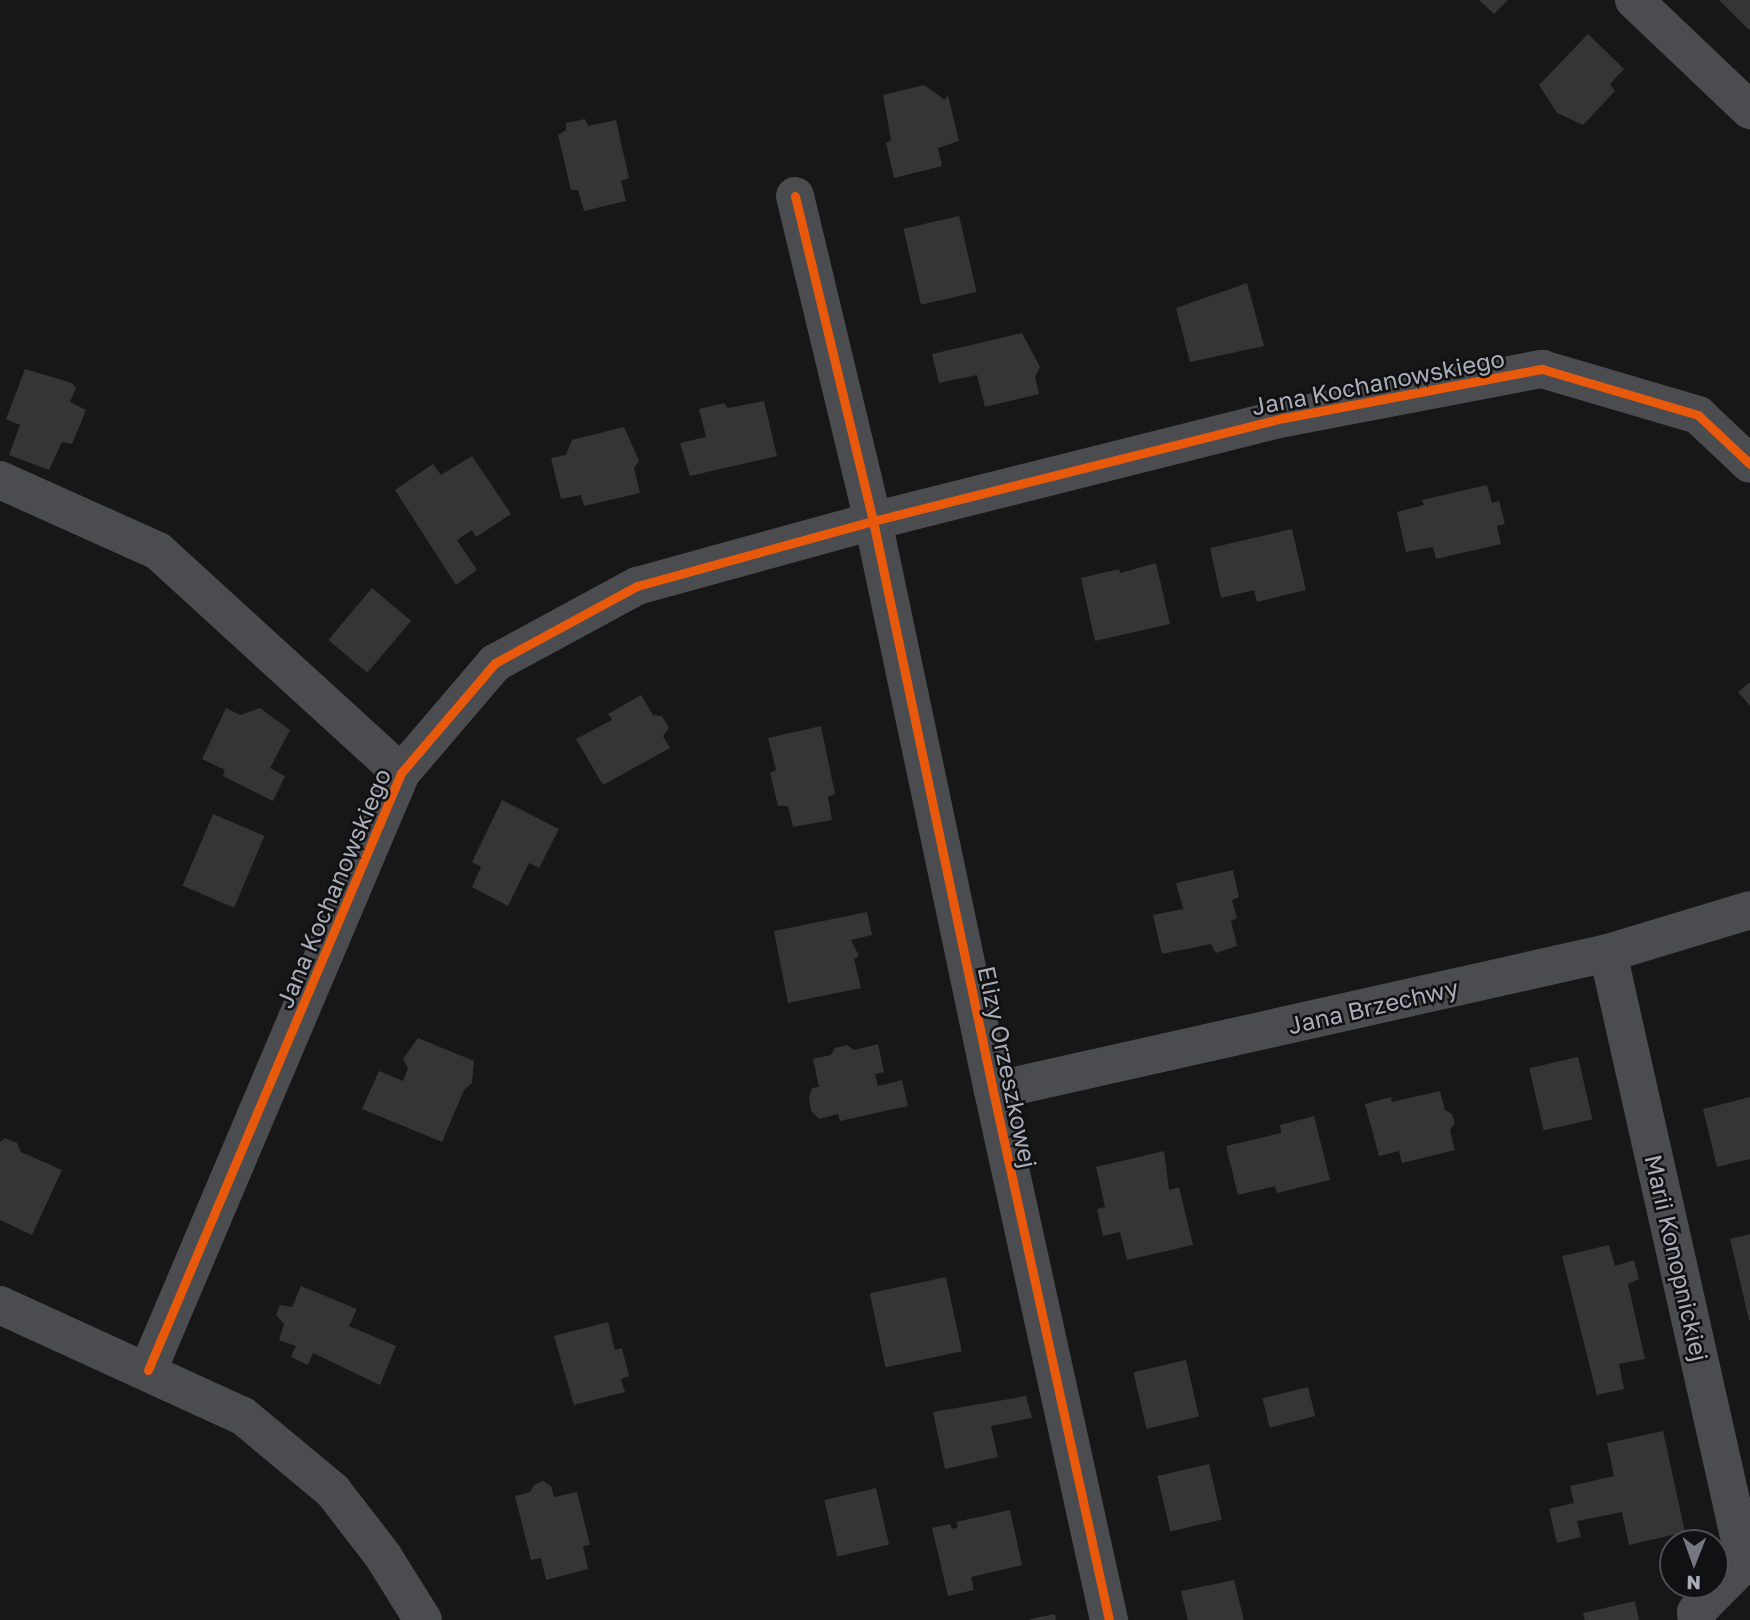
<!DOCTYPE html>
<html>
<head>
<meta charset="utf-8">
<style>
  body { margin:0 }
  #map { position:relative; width:1750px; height:1620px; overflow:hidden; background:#171717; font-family:"Golos Text",sans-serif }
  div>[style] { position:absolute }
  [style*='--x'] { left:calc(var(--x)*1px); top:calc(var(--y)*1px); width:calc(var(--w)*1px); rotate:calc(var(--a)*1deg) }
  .building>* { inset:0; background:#353536; transform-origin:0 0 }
  .minor>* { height:38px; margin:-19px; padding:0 19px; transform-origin:19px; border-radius:19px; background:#4b4c50 }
  .cycleway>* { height:9px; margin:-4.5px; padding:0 4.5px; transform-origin:4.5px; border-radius:4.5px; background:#e8590c }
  span { translate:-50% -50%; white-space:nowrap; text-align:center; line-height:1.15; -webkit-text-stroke:5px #111113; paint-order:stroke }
  .street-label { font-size:24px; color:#a8adb8 }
  .north { position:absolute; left:1659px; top:1529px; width:70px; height:70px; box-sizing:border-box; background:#111113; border:2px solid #4d4f55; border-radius:50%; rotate:181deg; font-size:19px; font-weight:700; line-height:28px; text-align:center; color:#a8adb8 }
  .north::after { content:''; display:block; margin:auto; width:24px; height:32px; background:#757880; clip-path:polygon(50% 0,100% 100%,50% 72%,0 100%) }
</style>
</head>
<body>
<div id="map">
  <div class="building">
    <div style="clip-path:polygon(1479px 0,1508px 0,1494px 14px)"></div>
    <div style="clip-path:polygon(1719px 0,1750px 0,1750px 31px)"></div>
    <div style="clip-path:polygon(1588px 34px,1624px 69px,1610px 84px,1615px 91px,1583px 125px,1557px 113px,1539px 85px)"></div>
    <div style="clip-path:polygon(924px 85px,945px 100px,948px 95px,959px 141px,938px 148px,942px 166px,894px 178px,886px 143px,891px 140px,883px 95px)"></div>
    <div style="clip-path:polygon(585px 119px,588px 126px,616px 120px,629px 178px,621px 181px,626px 201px,584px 211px,578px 190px,571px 190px,558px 135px,566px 130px,566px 123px)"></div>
    <div style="left:959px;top:216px;width:78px;height:57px;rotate:77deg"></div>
    <div style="clip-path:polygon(1247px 283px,1264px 346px,1190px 362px,1176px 308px)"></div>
    <div style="clip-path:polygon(1022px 333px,1040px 367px,1035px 377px,1039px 394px,985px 407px,977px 375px,939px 383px,932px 354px)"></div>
    <div style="clip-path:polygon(25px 369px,72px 383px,76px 388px,70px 402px,86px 410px,72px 444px,62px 442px,49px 470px,9px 455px,20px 425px,6px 419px)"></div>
    <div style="clip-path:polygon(764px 401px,777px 456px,690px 476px,680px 443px,706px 437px,699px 409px,724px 403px,728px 408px)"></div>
    <div style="clip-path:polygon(624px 427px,639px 461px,634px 468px,640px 493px,584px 506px,581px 495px,561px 499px,551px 458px,566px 455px,572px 440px)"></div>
    <div style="clip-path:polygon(472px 456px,511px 514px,476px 537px,472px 530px,457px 540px,477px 570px,456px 585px,395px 490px,433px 464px,441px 475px)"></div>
    <div style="clip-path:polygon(1487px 485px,1492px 503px,1499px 501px,1505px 524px,1497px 526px,1501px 544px,1436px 559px,1433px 547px,1406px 552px,1397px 512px,1424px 505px,1422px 500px)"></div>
    <div style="clip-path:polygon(1292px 529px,1306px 590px,1257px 602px,1254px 590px,1221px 598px,1210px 548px)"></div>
    <div style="clip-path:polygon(1156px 563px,1170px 624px,1095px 641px,1081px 578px,1119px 569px,1120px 573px)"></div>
    <div style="left:372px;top:588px;width:51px;height:68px;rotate:40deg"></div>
    <div style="clip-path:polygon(1750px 682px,1750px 706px,1738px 692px)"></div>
    <div style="clip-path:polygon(641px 695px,653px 715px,662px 716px,669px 728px,663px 736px,670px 748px,603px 785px,576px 739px,612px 720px,608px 714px)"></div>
    <div style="clip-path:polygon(226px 708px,240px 715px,260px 708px,290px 730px,270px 768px,285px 776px,273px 801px,223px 776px,225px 770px,202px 759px)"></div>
    <div style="clip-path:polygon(821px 726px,835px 794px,828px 797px,832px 820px,793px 827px,788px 806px,778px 806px,770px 773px,776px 770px,768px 738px)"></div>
    <div style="clip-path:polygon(502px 800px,559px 829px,539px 868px,529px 863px,508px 906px,472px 887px,481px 867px,472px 862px)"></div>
    <div style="left:213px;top:814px;width:56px;height:78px;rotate:23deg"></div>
    <div style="clip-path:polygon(1233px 870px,1239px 897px,1232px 900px,1237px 918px,1231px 921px,1237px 946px,1216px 953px,1211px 944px,1162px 954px,1153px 915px,1183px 909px,1176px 883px)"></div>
    <div style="clip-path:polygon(867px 912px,872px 935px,851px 940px,859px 956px,854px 959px,861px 988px,788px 1003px,774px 931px)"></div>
    <div style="clip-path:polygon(418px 1038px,474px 1061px,472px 1083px,464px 1090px,442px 1142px,362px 1109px,379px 1071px,403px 1081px,408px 1068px,403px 1059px)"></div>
    <div style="clip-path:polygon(878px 1044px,884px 1072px,875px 1074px,878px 1086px,902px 1080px,908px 1106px,840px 1121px,838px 1114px,819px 1119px,811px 1111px,809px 1098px,812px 1088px,819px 1087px,813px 1059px,831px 1055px,835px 1048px,847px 1045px,854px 1050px)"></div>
    <div style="left:1578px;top:1057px;width:64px;height:50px;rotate:77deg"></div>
    <div style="clip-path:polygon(1440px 1091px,1445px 1110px,1452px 1114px,1455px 1123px,1450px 1130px,1455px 1150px,1402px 1163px,1399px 1151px,1379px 1156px,1365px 1104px,1391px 1097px,1392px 1102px)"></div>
    <div style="clip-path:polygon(1750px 1097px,1750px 1159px,1717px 1167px,1703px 1109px)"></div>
    <div style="clip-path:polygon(1314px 1116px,1330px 1180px,1277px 1193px,1275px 1186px,1238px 1195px,1226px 1146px,1281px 1133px,1280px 1125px)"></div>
    <div style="clip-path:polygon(5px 1138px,17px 1143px,21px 1152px,62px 1170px,32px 1235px,0 1220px,0 1142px)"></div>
    <div style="clip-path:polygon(1164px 1151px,1169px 1190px,1179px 1187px,1193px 1245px,1127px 1260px,1120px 1232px,1103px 1236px,1097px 1209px,1105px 1207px,1096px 1167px)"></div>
    <div style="clip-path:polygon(1750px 1234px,1750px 1320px,1749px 1320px,1730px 1239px)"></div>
    <div style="clip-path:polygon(1609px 1245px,1615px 1266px,1634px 1260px,1639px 1279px,1628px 1284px,1645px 1359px,1619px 1364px,1624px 1389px,1597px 1395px,1562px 1256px)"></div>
    <div style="left:946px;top:1277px;width:76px;height:78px;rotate:78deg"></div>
    <div style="clip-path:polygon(301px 1286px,357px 1309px,349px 1326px,396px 1346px,380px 1385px,313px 1353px,308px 1365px,291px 1357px,296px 1346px,279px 1340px,284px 1324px,276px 1315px,280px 1305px,292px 1307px)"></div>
    <div style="clip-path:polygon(608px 1322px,615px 1350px,622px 1348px,629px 1376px,621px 1379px,625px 1392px,574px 1405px,554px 1336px)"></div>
    <div style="left:1186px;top:1360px;width:58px;height:54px;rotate:77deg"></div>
    <div style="left:1308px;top:1387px;width:30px;height:47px;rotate:76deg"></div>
    <div style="clip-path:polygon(1026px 1396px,1032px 1418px,991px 1426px,998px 1457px,945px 1469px,933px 1412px)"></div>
    <div style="clip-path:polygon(1663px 1431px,1685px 1532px,1629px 1545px,1622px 1512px,1577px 1521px,1581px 1537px,1557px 1543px,1549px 1509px,1574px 1503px,1570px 1486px,1614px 1476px,1607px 1443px)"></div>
    <div style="left:1209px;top:1464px;width:57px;height:53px;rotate:77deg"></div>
    <div style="clip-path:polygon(543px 1481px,551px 1486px,554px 1497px,577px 1492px,590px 1545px,583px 1546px,588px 1569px,546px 1580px,541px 1558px,531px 1560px,515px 1496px,530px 1492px,534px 1485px)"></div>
    <div style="left:876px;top:1488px;width:58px;height:53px;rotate:77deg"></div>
    <div style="clip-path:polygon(1010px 1510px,1022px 1565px,971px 1577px,974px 1590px,948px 1596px,932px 1528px,950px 1524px,952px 1529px,958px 1527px,956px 1522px)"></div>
    <div style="clip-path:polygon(1234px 1580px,1244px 1620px,1188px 1620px,1181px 1591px)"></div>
    <div style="clip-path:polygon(1635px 1601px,1639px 1620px,1585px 1620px,1583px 1613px)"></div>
    <div style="clip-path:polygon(1055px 1614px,1056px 1620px,1030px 1620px,1030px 1619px)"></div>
  </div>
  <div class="minor">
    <div style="--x:1634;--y:0;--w:160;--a:43.5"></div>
    <div style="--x:795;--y:196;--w:334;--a:76.5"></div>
    <div style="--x:873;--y:521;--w:582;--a:78.11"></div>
    <div style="--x:993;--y:1091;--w:542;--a:77.63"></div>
    <div style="--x:0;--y:480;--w:173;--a:24.2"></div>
    <div style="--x:158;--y:551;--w:329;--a:42.4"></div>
    <div style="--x:1608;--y:953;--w:625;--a:77.34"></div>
    <div style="--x:993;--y:1091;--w:630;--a:-12.65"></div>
    <div style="--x:1608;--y:953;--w:148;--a:-16.8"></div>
    <div style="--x:0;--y:1305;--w:267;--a:24.6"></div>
    <div style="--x:243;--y:1416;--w:117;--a:39.8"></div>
    <div style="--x:333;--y:1491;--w:82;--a:52.4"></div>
    <div style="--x:383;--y:1556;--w:75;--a:58"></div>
    <div style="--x:148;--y:1370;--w:648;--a:-67.03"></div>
    <div style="--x:401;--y:773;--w:145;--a:-49.5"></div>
    <div style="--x:495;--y:663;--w:162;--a:-28.5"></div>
    <div style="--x:637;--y:586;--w:245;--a:-15.4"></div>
    <div style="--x:873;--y:521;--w:424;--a:-14.1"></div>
    <div style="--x:1284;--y:418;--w:263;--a:-10.8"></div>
    <div style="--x:1542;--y:369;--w:163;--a:16.4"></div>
    <div style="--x:1698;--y:415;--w:71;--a:43.3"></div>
    <div style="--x:1697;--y:1620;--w:8;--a:-97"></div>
    <div style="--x:1696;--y:1612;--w:69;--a:-45"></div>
    <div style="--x:1745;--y:1563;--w:5;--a:11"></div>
  </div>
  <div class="cycleway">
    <div style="--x:795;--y:196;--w:334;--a:76.5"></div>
    <div style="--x:873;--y:521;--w:582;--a:78.11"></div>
    <div style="--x:993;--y:1091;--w:542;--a:77.63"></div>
    <div style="--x:148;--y:1370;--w:648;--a:-67.03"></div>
    <div style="--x:401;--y:773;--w:145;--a:-49.5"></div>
    <div style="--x:495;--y:663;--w:162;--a:-28.5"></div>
    <div style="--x:637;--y:586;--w:245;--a:-15.4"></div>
    <div style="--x:873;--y:521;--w:424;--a:-14.1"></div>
    <div style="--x:1284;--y:418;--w:263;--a:-10.8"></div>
    <div style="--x:1542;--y:369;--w:163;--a:16.4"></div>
    <div style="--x:1698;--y:415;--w:71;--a:43.3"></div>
  </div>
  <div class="street-label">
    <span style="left:1378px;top:382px;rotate:-11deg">Jana Kochanowskiego</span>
    <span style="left:333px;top:888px;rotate:-67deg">Jana Kochanowskiego</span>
    <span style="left:1373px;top:1006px;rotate:-13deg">Jana Brzechwy</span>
    <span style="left:1008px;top:1067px;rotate:78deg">Elizy Orzeszkowej</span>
    <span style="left:1677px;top:1258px;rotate:77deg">Marii Konopnickiej</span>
  </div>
  <div class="north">N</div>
</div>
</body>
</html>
